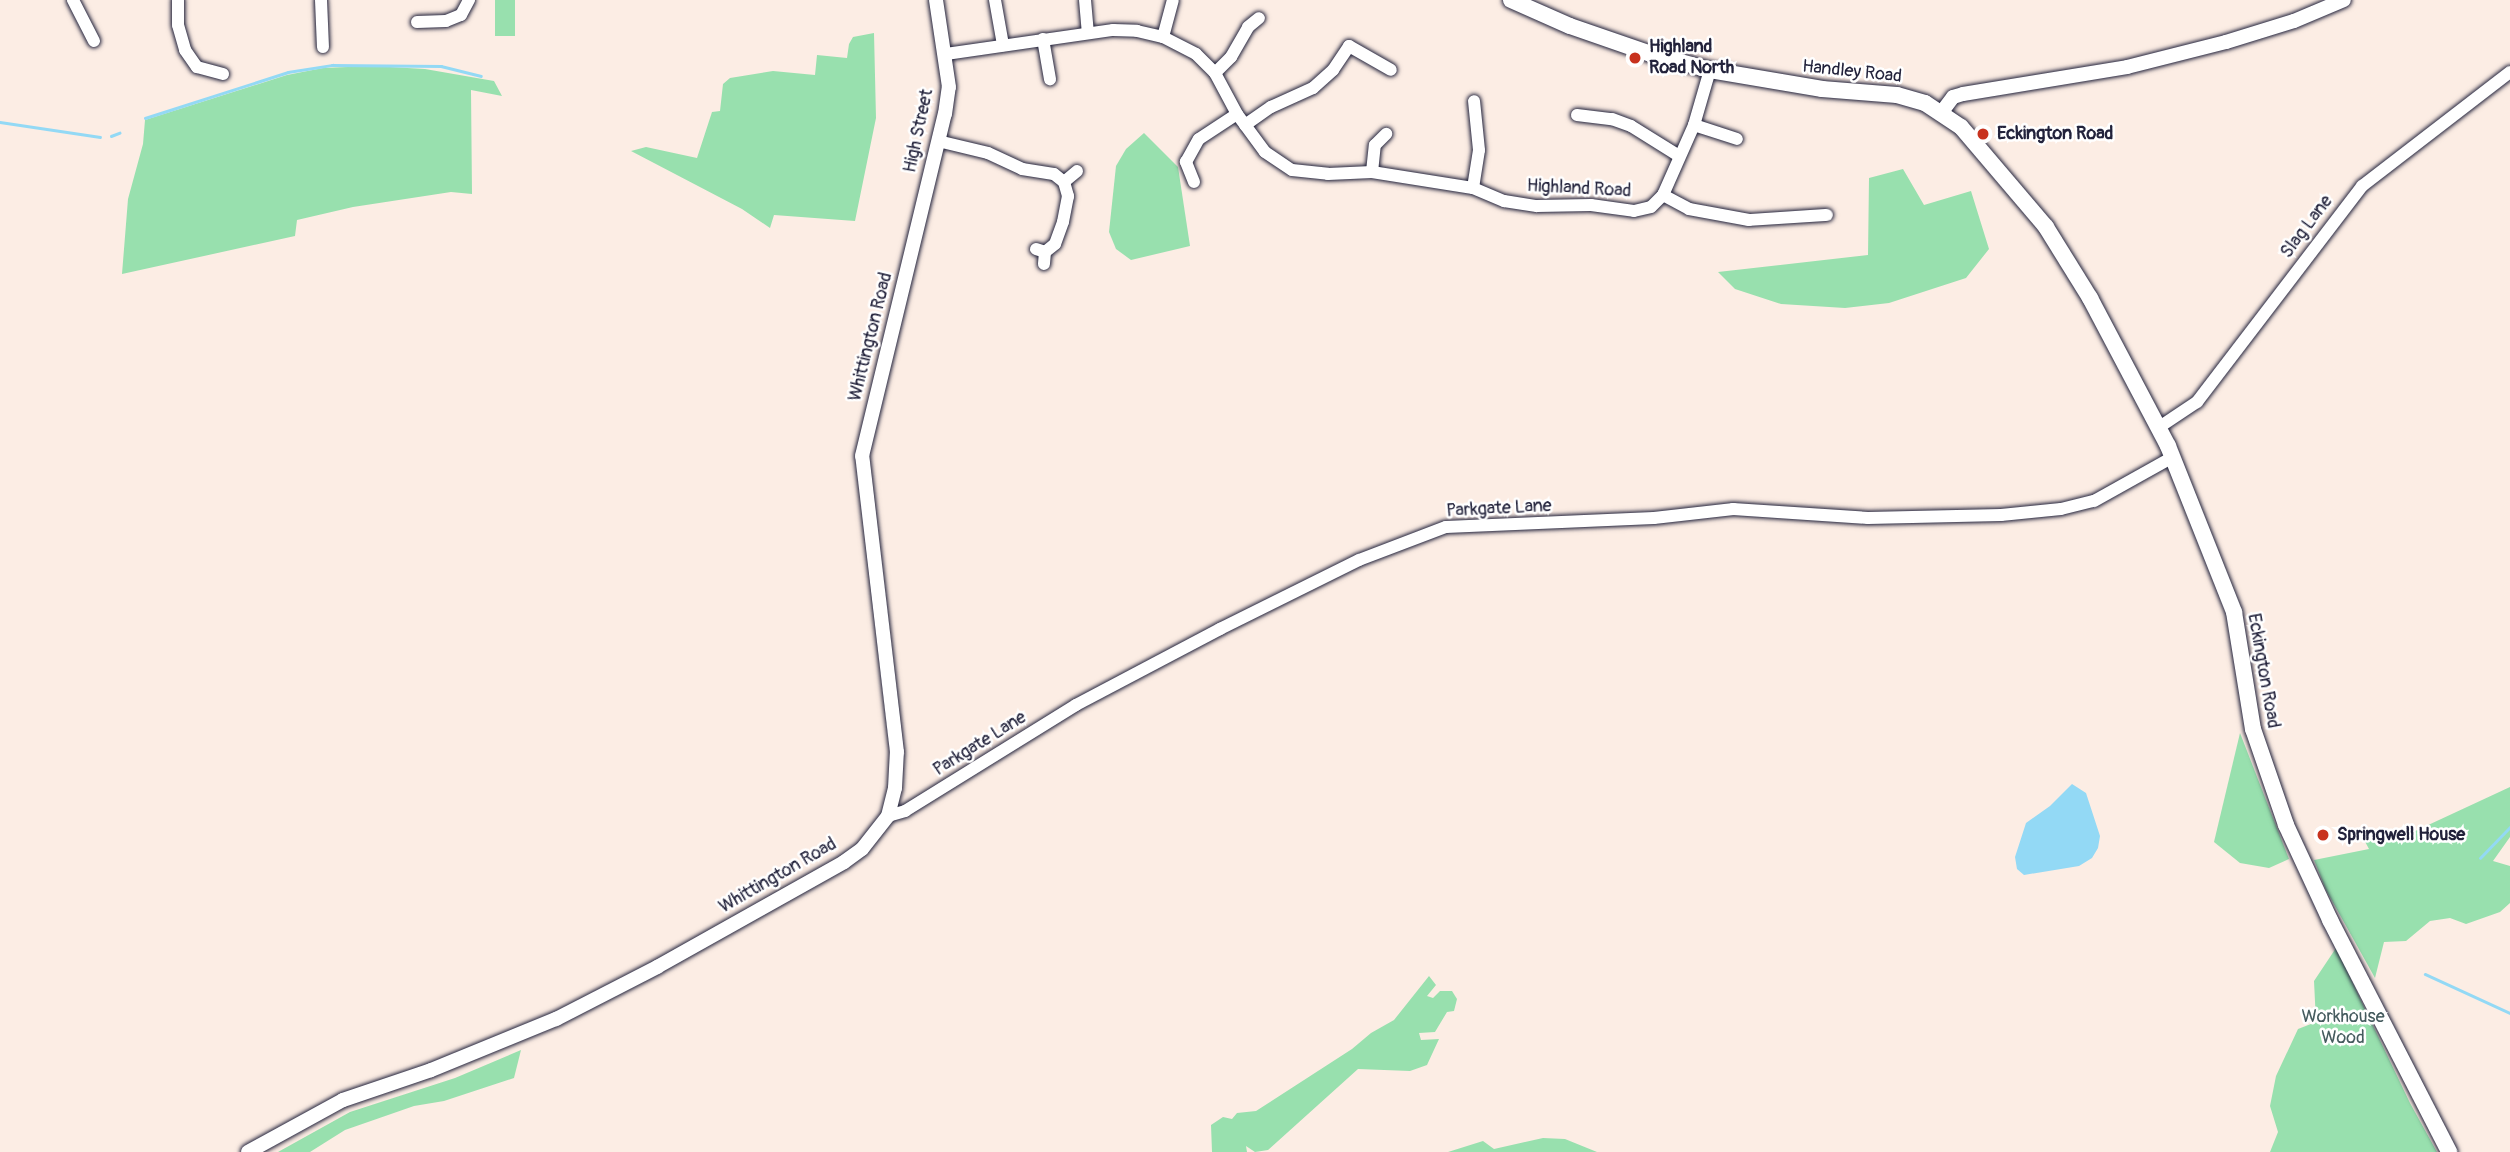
<!DOCTYPE html>
<html>
<head>
<meta charset="utf-8">
<style>
  body { margin:0 }
  #map { position:relative; width:2510px; height:1152px; overflow:hidden; background:#fcede4; font-family:Pangolin,sans-serif }
  div>[style] { position:absolute }
  [style*='--x'] { left:calc(var(--x)*1px); top:calc(var(--y)*1px); width:calc(var(--w)*1px); rotate:calc(var(--a)*1deg) }
  .green>* { inset:0; background:#98e0ae; transform-origin:0 0 }
  .water>* { inset:0; background:#93d9f5 }
  .stream>* { height:2.5px; margin:-1.25px; padding:0 1.25px; transform-origin:1.25px; border-radius:1.25px; background:#93d9f5 }
  .roads { filter:drop-shadow(0 0 2px #22223b) drop-shadow(0 0 2px #22223b) }
  .minor>* { height:12px; margin:-6px; padding:0 6px; transform-origin:6px; border-radius:6px; background:#fff }
  .tertiary>* { height:14px; margin:-7px; padding:0 7px; transform-origin:7px; border-radius:7px; background:#fff }
  .secondary>* { height:16px; margin:-8px; padding:0 8px; transform-origin:8px; border-radius:8px; background:#fff }
  .dots>* { width:19px; height:19px; translate:-50% -50%; box-sizing:border-box; border:4px solid #fff; border-radius:50% }
  span { translate:-50% -50%; white-space:nowrap; text-align:center; line-height:1.15; -webkit-text-stroke:5px #fff; paint-order:stroke }
  .poi-label { font-size:18px; color:#22223b; font-weight:700 }
  .left { translate:0 -50%; text-align:left }
  .street-label { font-size:18px; color:#22223b }
  .park-label { font-size:18px; color:#455b5e }
</style>
</head>
<body>
<div id="map">
  <div class="green">
    <div style="left:495px;top:0;width:20px;height:36px"></div>
    <div style="clip-path:polygon(874px 33px,876px 118px,855px 221px,774px 215px,770px 228px,742px 209px,631px 151px,646px 147px,697px 158px,712px 112px,720px 111px,723px 84px,730px 78px,773px 71px,815px 75px,817px 55px,847px 58px,849px 44px,853px 37px)"></div>
    <div style="clip-path:polygon(372px 66px,425px 69px,494px 81px,502px 96px,471px 90px,472px 194px,451px 192px,353px 207px,297px 220px,295px 236px,122px 274px,128px 199px,143px 144px,145px 120px,287px 75px,323px 68px)"></div>
    <div style="clip-path:polygon(1144px 133px,1178px 167px,1190px 246px,1131px 260px,1116px 249px,1109px 232px,1116px 166px,1126px 149px)"></div>
    <div style="clip-path:polygon(1903px 169px,1924px 205px,1971px 191px,1989px 249px,1966px 278px,1889px 303px,1845px 308px,1781px 304px,1735px 289px,1718px 272px,1868px 255px,1869px 178px)"></div>
    <div style="clip-path:polygon(2240px 733px,2289px 859px,2269px 868px,2240px 863px,2214px 842px)"></div>
    <div style="clip-path:polygon(2510px 787px,2510px 837px,2493px 861px,2510px 866px,2510px 903px,2500px 912px,2466px 924px,2450px 918px,2430px 921px,2406px 941px,2384px 942px,2375px 978px,2326px 890px,2314px 860px,2369px 849px,2362px 836px,2411px 833px)"></div>
    <div style="clip-path:polygon(2336px 948px,2410px 1103px,2437px 1152px,2270px 1152px,2278px 1132px,2270px 1106px,2276px 1076px,2298px 1029px,2316px 1022px,2314px 981px)"></div>
    <div style="clip-path:polygon(1429px 976px,1436px 985px,1427px 996px,1433px 998px,1440px 991px,1452px 991px,1457px 999px,1454px 1011px,1447px 1012px,1435px 1032px,1419px 1033px,1421px 1040px,1439px 1039px,1427px 1065px,1410px 1071px,1358px 1069px,1268px 1150px,1255px 1152px,1246px 1146px,1247px 1152px,1212px 1152px,1211px 1125px,1223px 1117px,1232px 1119px,1237px 1113px,1256px 1111px,1352px 1049px,1371px 1033px,1394px 1020px)"></div>
    <div style="clip-path:polygon(521px 1050px,514px 1078px,444px 1101px,414px 1106px,345px 1130px,310px 1152px,278px 1152px,350px 1112px,455px 1078px)"></div>
    <div style="clip-path:polygon(1543px 1138px,1565px 1139px,1597px 1152px,1448px 1152px,1483px 1141px,1494px 1149px)"></div>
  </div>
  <div class="water">
    <div style="clip-path:polygon(2072px 784px,2086px 793px,2100px 836px,2098px 848px,2092px 858px,2079px 866px,2024px 875px,2017px 869px,2015px 857px,2026px 823px,2050px 806px)"></div>
  </div>
  <div class="stream">
    <div style="--x:145;--y:118;--w:150;--a:-17.8"></div>
    <div style="--x:288;--y:72;--w:45;--a:-9"></div>
    <div style="--x:332;--y:65;--w:109;--a:0.5"></div>
    <div style="--x:441;--y:66;--w:41;--a:14"></div>
    <div style="--x:0;--y:122;--w:101;--a:8.5"></div>
    <div style="--x:111;--y:136;--w:9;--a:-21"></div>
    <div style="--x:2480;--y:858;--w:43;--a:-45.9"></div>
    <div style="--x:2425;--y:974;--w:94;--a:24.6"></div>
  </div>
  <div class="roads">
    <div class="minor">
      <div style="--x:73;--y:0;--w:46;--a:62.9"></div>
      <div style="--x:178;--y:0;--w:25;--a:90"></div>
      <div style="--x:178;--y:25;--w:26;--a:74"></div>
      <div style="--x:185;--y:50;--w:21;--a:55"></div>
      <div style="--x:197;--y:67;--w:27;--a:15"></div>
      <div style="--x:321;--y:0;--w:47;--a:87.6"></div>
      <div style="--x:995;--y:0;--w:46;--a:79.9"></div>
      <div style="--x:1085;--y:0;--w:33;--a:85"></div>
      <div style="--x:417;--y:22;--w:29;--a:-2"></div>
      <div style="--x:446;--y:21;--w:16;--a:-22"></div>
      <div style="--x:461;--y:15;--w:17;--a:-62"></div>
      <div style="--x:1163;--y:37;--w:38;--a:-75"></div>
      <div style="--x:1043;--y:39;--w:41;--a:80.1"></div>
      <div style="--x:946;--y:54;--w:169;--a:-8.2"></div>
      <div style="--x:1113;--y:30;--w:24;--a:2"></div>
      <div style="--x:1137;--y:31;--w:27;--a:13"></div>
      <div style="--x:1163;--y:37;--w:37;--a:27"></div>
      <div style="--x:1196;--y:54;--w:27;--a:45"></div>
      <div style="--x:1215;--y:73;--w:47;--a:61.8"></div>
      <div style="--x:1237;--y:114;--w:47;--a:53.6"></div>
      <div style="--x:1265;--y:152;--w:32;--a:34"></div>
      <div style="--x:1292;--y:170;--w:36;--a:6"></div>
      <div style="--x:1328;--y:174;--w:44;--a:-2.6"></div>
      <div style="--x:1372;--y:172;--w:102;--a:9"></div>
      <div style="--x:1473;--y:188;--w:34;--a:23"></div>
      <div style="--x:1504;--y:201;--w:33;--a:9"></div>
      <div style="--x:1537;--y:206;--w:54;--a:-1.1"></div>
      <div style="--x:1591;--y:205;--w:43;--a:7.9"></div>
      <div style="--x:1634;--y:211;--w:17;--a:-13"></div>
      <div style="--x:1651;--y:207;--w:17;--a:-45"></div>
      <div style="--x:1663;--y:195;--w:77;--a:-66.1"></div>
      <div style="--x:1694;--y:125;--w:57;--a:-73.8"></div>
      <div style="--x:1215;--y:73;--w:23;--a:-45"></div>
      <div style="--x:1231;--y:57;--w:34;--a:-60"></div>
      <div style="--x:1248;--y:27;--w:14;--a:-39"></div>
      <div style="--x:1577;--y:115;--w:35;--a:7"></div>
      <div style="--x:1612;--y:119;--w:20;--a:20"></div>
      <div style="--x:1631;--y:126;--w:57;--a:32"></div>
      <div style="--x:1245;--y:125;--w:32;--a:-35"></div>
      <div style="--x:1271;--y:107;--w:46;--a:-24.3"></div>
      <div style="--x:1313;--y:88;--w:27;--a:-42"></div>
      <div style="--x:1333;--y:70;--w:29;--a:-56"></div>
      <div style="--x:1349;--y:46;--w:48;--a:29.7"></div>
      <div style="--x:1694;--y:125;--w:45;--a:18"></div>
      <div style="--x:938;--y:141;--w:51;--a:13.5"></div>
      <div style="--x:988;--y:153;--w:38;--a:25"></div>
      <div style="--x:1022;--y:169;--w:32;--a:9"></div>
      <div style="--x:1054;--y:174;--w:13;--a:39"></div>
      <div style="--x:1064;--y:182;--w:15;--a:74"></div>
      <div style="--x:1068;--y:196;--w:26;--a:101"></div>
      <div style="--x:1063;--y:222;--w:23;--a:110"></div>
      <div style="--x:1055;--y:244;--w:13;--a:141"></div>
      <div style="--x:1372;--y:172;--w:27;--a:-84"></div>
      <div style="--x:1375;--y:145;--w:16;--a:-45"></div>
      <div style="--x:1064;--y:182;--w:17;--a:-40"></div>
      <div style="--x:1194;--y:182;--w:22;--a:-112"></div>
      <div style="--x:1186;--y:162;--w:26;--a:-61"></div>
      <div style="--x:1199;--y:139;--w:45;--a:-33.3"></div>
      <div style="--x:1473;--y:188;--w:38;--a:-81"></div>
      <div style="--x:1479;--y:150;--w:49;--a:-95.8"></div>
      <div style="--x:1663;--y:195;--w:30;--a:28"></div>
      <div style="--x:1689;--y:209;--w:61;--a:10.4"></div>
      <div style="--x:1749;--y:220;--w:78;--a:-3.7"></div>
      <div style="--x:1036;--y:249;--w:9;--a:18"></div>
      <div style="--x:1045;--y:252;--w:12;--a:95"></div>
      <div style="--x:2158;--y:428;--w:47;--a:-33.7"></div>
      <div style="--x:2197;--y:402;--w:272;--a:-52.6"></div>
      <div style="--x:2362;--y:186;--w:187;--a:-37.6"></div>
      <div style="--x:888;--y:816;--w:18;--a:-16"></div>
      <div style="--x:905;--y:811;--w:201;--a:-31.8"></div>
      <div style="--x:1076;--y:705;--w:163;--a:-27.8"></div>
      <div style="--x:1220;--y:629;--w:155;--a:-26.4"></div>
      <div style="--x:1359;--y:560;--w:93;--a:-20.8"></div>
      <div style="--x:1446;--y:527;--w:208;--a:-2.5"></div>
      <div style="--x:1654;--y:518;--w:80;--a:-6.5"></div>
      <div style="--x:1733;--y:509;--w:135;--a:3.8"></div>
      <div style="--x:1868;--y:518;--w:133;--a:-1.3"></div>
      <div style="--x:2001;--y:515;--w:60;--a:-5.7"></div>
      <div style="--x:2061;--y:509;--w:34;--a:-14"></div>
      <div style="--x:2094;--y:501;--w:88;--a:-29.2"></div>
    </div>
    <div class="tertiary">
      <div style="--x:1941;--y:113;--w:20;--a:-53"></div>
      <div style="--x:1953;--y:97;--w:10;--a:-17"></div>
      <div style="--x:1963;--y:94;--w:166;--a:-9.3"></div>
      <div style="--x:2127;--y:67;--w:102;--a:-14.2"></div>
      <div style="--x:2226;--y:42;--w:71;--a:-17.2"></div>
      <div style="--x:2294;--y:21;--w:54;--a:-22.8"></div>
      <div style="--x:248;--y:1152;--w:108;--a:-28.7"></div>
      <div style="--x:343;--y:1100;--w:93;--a:-18.8"></div>
      <div style="--x:431;--y:1070;--w:135;--a:-22.2"></div>
      <div style="--x:556;--y:1019;--w:114;--a:-27.2"></div>
      <div style="--x:657;--y:967;--w:214;--a:-29.3"></div>
      <div style="--x:844;--y:862;--w:22;--a:-36"></div>
      <div style="--x:862;--y:849;--w:42;--a:-51.8"></div>
      <div style="--x:888;--y:816;--w:29;--a:-76"></div>
      <div style="--x:895;--y:788;--w:36;--a:-87"></div>
      <div style="--x:897;--y:752;--w:298;--a:-96.7"></div>
      <div style="--x:862;--y:456;--w:352;--a:-76.4"></div>
      <div style="--x:945;--y:114;--w:27;--a:-82"></div>
      <div style="--x:949;--y:87;--w:88;--a:-98.5"></div>
    </div>
    <div class="secondary">
      <div style="--x:1511;--y:0;--w:64;--a:23.8"></div>
      <div style="--x:1570;--y:26;--w:86;--a:19.1"></div>
      <div style="--x:1651;--y:54;--w:61;--a:15.2"></div>
      <div style="--x:1710;--y:70;--w:114;--a:9.6"></div>
      <div style="--x:1822;--y:89;--w:75;--a:4.6"></div>
      <div style="--x:1897;--y:95;--w:29;--a:16"></div>
      <div style="--x:1925;--y:103;--w:43;--a:33.7"></div>
      <div style="--x:1961;--y:127;--w:131;--a:49.6"></div>
      <div style="--x:2046;--y:227;--w:84;--a:58.2"></div>
      <div style="--x:2090;--y:298;--w:167;--a:62.2"></div>
      <div style="--x:2168;--y:446;--w:179;--a:68.3"></div>
      <div style="--x:2234;--y:612;--w:119;--a:80.8"></div>
      <div style="--x:2253;--y:729;--w:102;--a:71"></div>
      <div style="--x:2286;--y:825;--w:105;--a:65.1"></div>
      <div style="--x:2330;--y:920;--w:261;--a:62.8"></div>
    </div>
  </div>
  <div class="dots">
    <div style="left:1635px;top:58px;background:#c8321e"></div>
    <div style="left:1983px;top:134px;background:#c8321e"></div>
    <div style="left:2323px;top:835px;background:#c8321e"></div>
  </div>
  <div class="poi-label">
    <span class="left" style="left:1649px;top:58px">Highland<br>Road North</span>
    <span class="left" style="left:1997px;top:134px">Eckington Road</span>
    <span class="left" style="left:2337px;top:835px">Springwell House</span>
  </div>
  <div class="street-label">
    <span style="left:1852px;top:72px;rotate:6deg">Handley Road</span>
    <span style="left:919px;top:131px;rotate:-78deg">High Street</span>
    <span style="left:1579px;top:189px;rotate:3deg">Highland Road</span>
    <span style="left:2307px;top:227px;rotate:-53deg">Slag Lane</span>
    <span style="left:871px;top:337px;rotate:-76deg">Whittington Road</span>
    <span style="left:1499px;top:509px;rotate:-3deg">Parkgate Lane</span>
    <span style="left:2263px;top:671px;rotate:80deg">Eckington Road</span>
    <span style="left:980px;top:744px;rotate:-32deg">Parkgate Lane</span>
    <span style="left:778px;top:876px;rotate:-30deg">Whittington Road</span>
  </div>
  <div class="park-label">
    <span style="left:2343px;top:1028px">Workhouse<br>Wood</span>
  </div>
</div>
</body>
</html>
